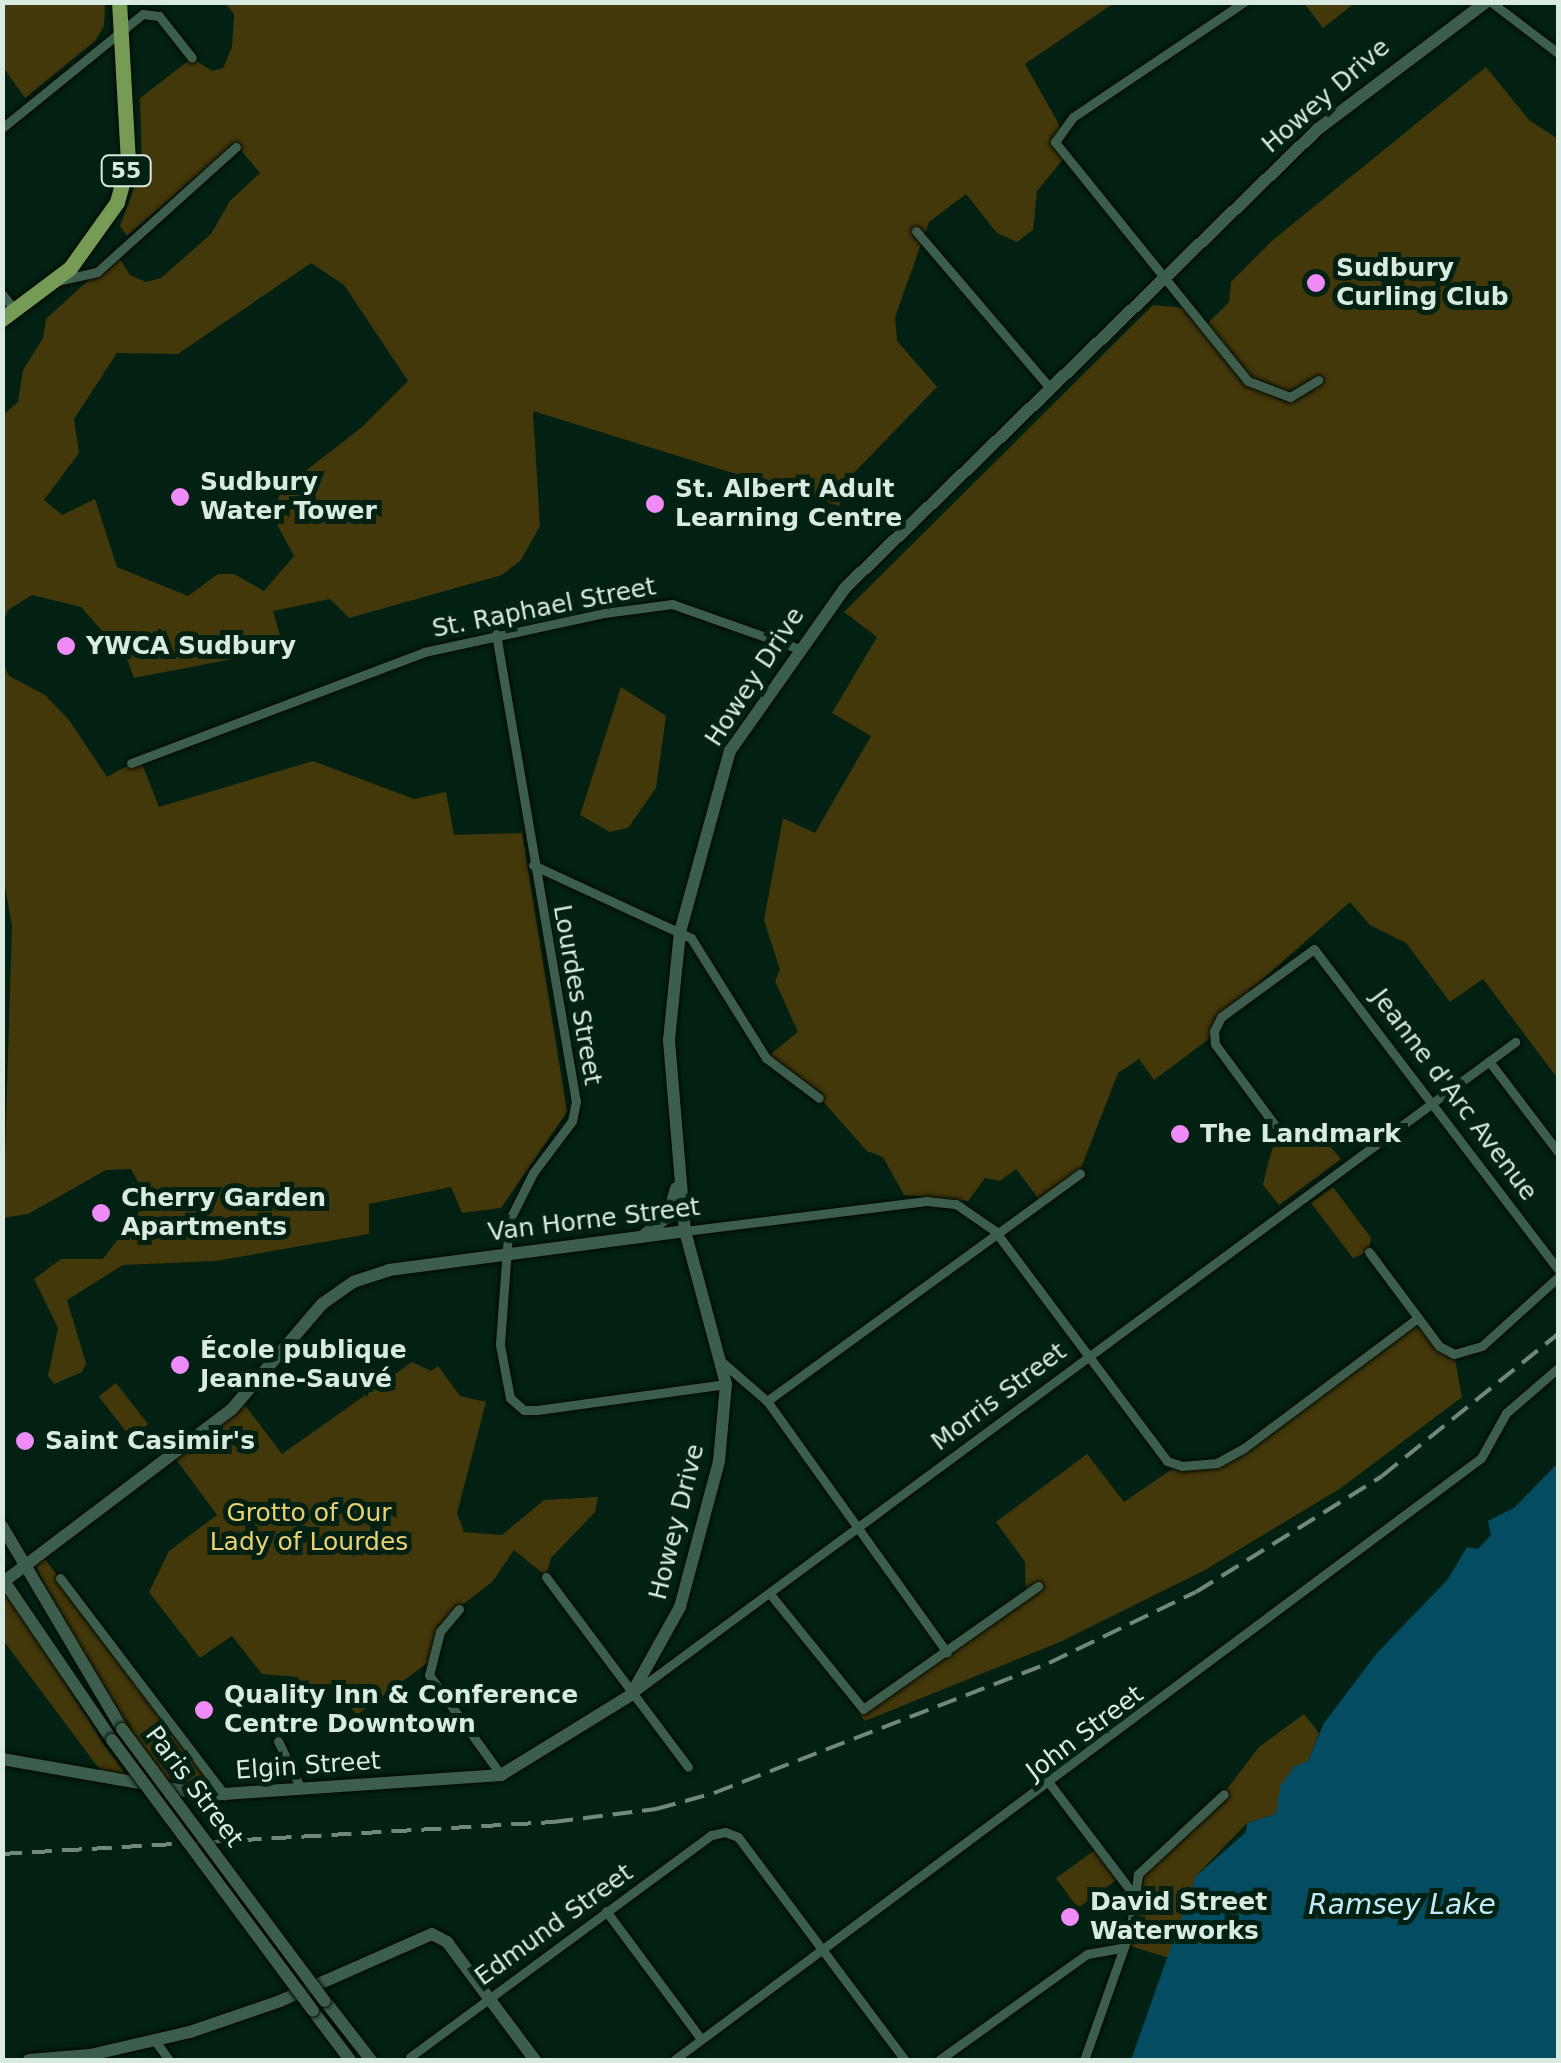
<!DOCTYPE html>
<html>
<head>
<meta charset="utf-8">
<style>
  body { margin:0 }
  #map { position:relative; width:1561px; height:2063px; overflow:hidden; background:#022113; font-family:"DejaVu Sans",sans-serif }
  div>[style] { position:absolute }
  [style*='--x'] { left:calc(var(--x)*1px); top:calc(var(--y)*1px); width:calc(var(--w)*1px); rotate:calc(var(--a)*1deg) }
  .green>* { inset:0; background:#43380a; transform-origin:0 0 }
  .water>* { inset:0; background:#044c62 }
  .roads { filter:drop-shadow(0 0 2px #000a03) drop-shadow(0 0 2px #000a03) }
  .street>* { height:9px; margin:-4.5px; padding:0 4.5px; transform-origin:4.5px; border-radius:4.5px; background:#3e5e4d }
  .secondary>* { height:12px; margin:-6px; padding:0 6px; transform-origin:6px; border-radius:6px; background:#3e5e4d }
  .primary>* { height:15px; margin:-7.5px; padding:0 7.5px; transform-origin:7.5px; border-radius:7.5px; background:#759b54 }
  .rail>* { height:4px; margin-top:-2px; transform-origin:0; background:repeating-linear-gradient(90deg,#71897c 0 20px,transparent 0 30px) }
  .bridges { filter:drop-shadow(0 0 2px #000a03) drop-shadow(0 0 2px #000a03) }
  .secondary-bridge>* { height:12px; margin:-6px; padding:0 6px; transform-origin:6px; border-radius:6px; background:#3e5e4d }
  .dots>* { width:28px; height:28px; translate:-50% -50%; box-sizing:border-box; border:5px solid #022113; border-radius:50% }
  span { translate:-50% -50%; white-space:nowrap; text-align:center; line-height:1.15; -webkit-text-stroke:10px #022113; paint-order:stroke }
  .shield-label span { padding:2px 8px; background:#022113; border:2px solid; border-radius:8px; -webkit-text-stroke-width:0 }
  .shield-label { font-size:22px; color:#d9ebe0; font-weight:700 }
  .street-label { font-size:25px; color:#d9ebe0 }
  .poi-label { font-size:25px; color:#d9ebe0; font-weight:700 }
  .left { translate:0 -50%; text-align:left }
  .park-label { font-size:25px; color:#ead070 }
  .water-label { font-size:28px; color:#c1e9fa; font-style:italic }
  .frame { position:absolute; inset:0; border:5px solid #d9ebe0; pointer-events:none }
</style>
</head>
<body>
<div id="map">
  <div class="green">
    <div style="clip-path:polygon(2px 3px,105px 3px,104px 26px,95px 41px,25px 98px,3px 67px)"></div>
    <div style="clip-path:polygon(evenodd,225px 3px,1114px 3px,1025px 64px,1061px 128px,1054px 143px,1065px 157px,1037px 191px,1033px 230px,1017px 242px,997px 233px,966px 194px,929px 222px,895px 317px,897px 341px,937px 387px,850px 477px,839px 506px,533px 411px,540px 526px,521px 560px,502px 575px,349px 618px,330px 599px,273px 611px,284px 649px,134px 678px,127px 659px,81px 607px,32px 595px,8px 610px,3px 623px,3px 415px,18px 402px,23px 370px,43px 338px,46px 319px,117px 254px,130px 275px,146px 282px,161px 278px,211px 234px,230px 201px,260px 173px,235px 143px,127px 236px,120px 226px,142px 166px,140px 98px,192px 58px,212px 71px,223px 68px,232px 47px,234px 14px,225px 3px,311px 263px,344px 285px,408px 381px,362px 427px,281px 490px,273px 517px,294px 556px,264px 591px,234px 574px,218px 574px,188px 596px,117px 567px,95px 499px,62px 515px,44px 500px,79px 453px,74px 419px,117px 353px,178px 354px,311px 263px)"></div>
    <div style="clip-path:polygon(1304px 3px,1355px 3px,1323px 28px)"></div>
    <div style="clip-path:polygon(1486px 67px,1529px 120px,1558px 139px,1558px 1079px,1483px 979px,1450px 1002px,1406px 943px,1370px 925px,1350px 902px,1221px 1016px,1213px 1036px,1154px 1080px,1139px 1059px,1118px 1073px,1079px 1173px,1041px 1202px,1016px 1169px,1000px 1181px,985px 1178px,968px 1201px,904px 1195px,883px 1157px,867px 1151px,820px 1098px,767px 1057px,798px 1032px,775px 981px,780px 970px,764px 920px,783px 818px,815px 833px,871px 736px,832px 713px,877px 637px,844px 612px,1153px 305px,1185px 308px,1203px 328px,1229px 302px,1231px 282px,1273px 240px)"></div>
    <div style="clip-path:polygon(2px 660px,9px 676px,45px 695px,69px 720px,107px 777px,140px 759px,159px 807px,313px 761px,414px 799px,446px 792px,454px 835px,522px 833px,567px 1112px,501px 1208px,462px 1213px,451px 1187px,369px 1204px,369px 1234px,216px 1261px,123px 1265px,67px 1300px,86px 1363px,82px 1372px,54px 1384px,48px 1376px,58px 1328px,34px 1279px,61px 1259px,103px 1259px,148px 1200px,131px 1169px,106px 1170px,28px 1214px,3px 1218px,12px 926px,2px 869px)"></div>
    <div style="clip-path:polygon(621px 687px,666px 716px,656px 788px,628px 828px,610px 832px,580px 815px)"></div>
    <div style="clip-path:polygon(1302px 1129px,1321px 1136px,1341px 1159px,1279px 1205px,1263px 1185px,1268px 1163px,1278px 1132px)"></div>
    <div style="clip-path:polygon(1333px 1187px,1371px 1238px,1368px 1252px,1353px 1258px,1311px 1203px)"></div>
    <div style="clip-path:polygon(1417px 1318px,1454px 1355px,1462px 1397px,1341px 1488px,1205px 1570px,1060px 1642px,865px 1721px,860px 1715px,1026px 1594px,1025px 1562px,996px 1522px,1087px 1454px,1124px 1502px,1178px 1465px,1228px 1457px)"></div>
    <div style="clip-path:polygon(412px 1362px,431px 1371px,438px 1366px,460px 1396px,486px 1402px,457px 1513px,464px 1532px,502px 1535px,544px 1500px,598px 1497px,595px 1512px,551px 1558px,546px 1576px,514px 1550px,493px 1581px,447px 1617px,430px 1661px,357px 1715px,334px 1686px,314px 1700px,297px 1677px,262px 1674px,232px 1636px,200px 1658px,149px 1592px,169px 1551px,217px 1515px,172px 1454px,241px 1400px,282px 1454px)"></div>
    <div style="left:116px;top:1383px;width:52px;height:22px;rotate:52deg"></div>
    <div style="clip-path:polygon(41px 1554px,149px 1696px,228px 1790px,172px 1785px,122px 1719px,46px 1587px,32px 1559px)"></div>
    <div style="clip-path:polygon(2px 1582px,102px 1742px,132px 1783px,106px 1778px,3px 1640px)"></div>
    <div style="clip-path:polygon(1304px 1714px,1319px 1733px,1308px 1761px,1286px 1778px,1276px 1814px,1247px 1823px,1196px 1876px,1169px 1958px,1124px 1944px,1135px 1879px,1224px 1793px,1259px 1747px)"></div>
    <div style="left:1099px;top:1847px;width:37px;height:53px;rotate:54deg"></div>
  </div>
  <div class="water">
    <div style="clip-path:polygon(1558px 1463px,1558px 2060px,1131px 2060px,1196px 1876px,1246px 1832px,1247px 1823px,1276px 1814px,1280px 1786px,1295px 1766px,1308px 1761px,1324px 1723px,1377px 1653px,1448px 1579px,1467px 1547px,1478px 1549px,1491px 1535px,1488px 1521px,1514px 1508px)"></div>
  </div>
  <div class="roads">
    <div class="street">
      <div style="--x:1244;--y:2;--w:206;--a:146.1"></div>
      <div style="--x:1073;--y:117;--w:31;--a:126"></div>
      <div style="--x:1055;--y:142;--w:307;--a:51.1"></div>
      <div style="--x:1248;--y:381;--w:45;--a:20.9"></div>
      <div style="--x:1290;--y:397;--w:33;--a:-31"></div>
      <div style="--x:1491;--y:2;--w:84;--a:37.3"></div>
      <div style="--x:2;--y:128;--w:181;--a:-39"></div>
      <div style="--x:143;--y:14;--w:16;--a:7"></div>
      <div style="--x:159;--y:16;--w:53;--a:51.8"></div>
      <div style="--x:916;--y:231;--w:206;--a:49.5"></div>
      <div style="--x:57;--y:281;--w:41;--a:-12.7"></div>
      <div style="--x:97;--y:272;--w:187;--a:-42"></div>
      <div style="--x:2;--y:294;--w:21;--a:51"></div>
      <div style="--x:496;--y:634;--w:474;--a:80.3"></div>
      <div style="--x:576;--y:1101;--w:20;--a:101"></div>
      <div style="--x:572;--y:1121;--w:65;--a:126.9"></div>
      <div style="--x:533;--y:1173;--w:54;--a:116.6"></div>
      <div style="--x:509;--y:1221;--w:124;--a:94.2"></div>
      <div style="--x:500;--y:1345;--w:54;--a:79.3"></div>
      <div style="--x:510;--y:1398;--w:18;--a:41"></div>
      <div style="--x:524;--y:1410;--w:13;--a:0"></div>
      <div style="--x:537;--y:1410;--w:191;--a:-7.8"></div>
      <div style="--x:131;--y:763;--w:313;--a:-20.7"></div>
      <div style="--x:424;--y:652;--w:184;--a:-12.2"></div>
      <div style="--x:604;--y:613;--w:69;--a:-7.5"></div>
      <div style="--x:672;--y:604;--w:133;--a:19.4"></div>
      <div style="--x:533;--y:865;--w:174;--a:24.8"></div>
      <div style="--x:691;--y:938;--w:142;--a:58"></div>
      <div style="--x:766;--y:1058;--w:66;--a:37"></div>
      <div style="--x:1489;--y:1061;--w:114;--a:52.8"></div>
      <div style="--x:1274;--y:1124;--w:99;--a:-126.4"></div>
      <div style="--x:1215;--y:1044;--w:13;--a:-94"></div>
      <div style="--x:1214;--y:1031;--w:16;--a:-63"></div>
      <div style="--x:1221;--y:1017;--w:115;--a:-36.2"></div>
      <div style="--x:1314;--y:949;--w:402;--a:52.7"></div>
      <div style="--x:685;--y:1231;--w:243;--a:-7.1"></div>
      <div style="--x:926;--y:1201;--w:30;--a:6"></div>
      <div style="--x:956;--y:1204;--w:47;--a:34.7"></div>
      <div style="--x:995;--y:1231;--w:287;--a:53.2"></div>
      <div style="--x:1167;--y:1461;--w:16;--a:18"></div>
      <div style="--x:1182;--y:1466;--w:35;--a:-5"></div>
      <div style="--x:1217;--y:1463;--w:31;--a:-29"></div>
      <div style="--x:1244;--y:1448;--w:217;--a:-36.8"></div>
      <div style="--x:1369;--y:1252;--w:117;--a:53.3"></div>
      <div style="--x:1439;--y:1346;--w:17;--a:28"></div>
      <div style="--x:1454;--y:1354;--w:29;--a:-16"></div>
      <div style="--x:1482;--y:1346;--w:103;--a:-42.2"></div>
      <div style="--x:722;--y:1362;--w:60;--a:40.9"></div>
      <div style="--x:767;--y:1401;--w:309;--a:54.4"></div>
      <div style="--x:767;--y:1401;--w:387;--a:-36"></div>
      <div style="--x:546;--y:1577;--w:237;--a:53.2"></div>
      <div style="--x:60;--y:1578;--w:273;--a:52.8"></div>
      <div style="--x:770;--y:1594;--w:148;--a:51"></div>
      <div style="--x:863;--y:1709;--w:214;--a:-35.1"></div>
      <div style="--x:459;--y:1609;--w:30;--a:130"></div>
      <div style="--x:440;--y:1632;--w:44;--a:104.3"></div>
      <div style="--x:429;--y:1675;--w:123;--a:54.2"></div>
      <div style="--x:636;--y:1691;--w:1093;--a:-36.44"></div>
      <div style="--x:278;--y:1741;--w:53;--a:64.4"></div>
      <div style="--x:1050;--y:1784;--w:139;--a:52.9"></div>
      <div style="--x:606;--y:1911;--w:159;--a:53.4"></div>
      <div style="--x:156;--y:2042;--w:22;--a:54"></div>
      <div style="--x:410;--y:2057;--w:374;--a:-36.4"></div>
      <div style="--x:711;--y:1835;--w:14;--a:-12"></div>
      <div style="--x:725;--y:1832;--w:14;--a:21"></div>
      <div style="--x:738;--y:1837;--w:279;--a:53.2"></div>
      <div style="--x:674;--y:2060;--w:1007;--a:-36.72"></div>
      <div style="--x:1481;--y:1458;--w:51;--a:-60.9"></div>
      <div style="--x:1506;--y:1413;--w:69;--a:-40.9"></div>
      <div style="--x:939;--y:2060;--w:182;--a:-35.6"></div>
      <div style="--x:1087;--y:1954;--w:36;--a:-10"></div>
      <div style="--x:1084;--y:2060;--w:141;--a:-70.5"></div>
      <div style="--x:1131;--y:1927;--w:53;--a:-82.5"></div>
      <div style="--x:1138;--y:1874;--w:117;--a:-42.9"></div>
    </div>
    <div class="secondary">
      <div style="--x:644;--y:1235;--w:31;--a:-38"></div>
      <div style="--x:668;--y:1216;--w:29;--a:-74"></div>
      <div style="--x:2;--y:1526;--w:236;--a:59.4"></div>
      <div style="--x:2;--y:1578;--w:196;--a:55.8"></div>
      <div style="--x:2;--y:1583;--w:288;--a:-37.1"></div>
      <div style="--x:232;--y:1409;--w:138;--a:-49.4"></div>
      <div style="--x:322;--y:1304;--w:38;--a:-35"></div>
      <div style="--x:353;--y:1282;--w:38;--a:-18"></div>
      <div style="--x:389;--y:1270;--w:299;--a:-7.5"></div>
      <div style="--x:2;--y:1759;--w:210;--a:9.9"></div>
      <div style="--x:209;--y:1795;--w:293;--a:-3.9"></div>
      <div style="--x:501;--y:1775;--w:153;--a:-31.6"></div>
      <div style="--x:631;--y:1695;--w:101;--a:-60.9"></div>
      <div style="--x:680;--y:1607;--w:151;--a:-75"></div>
      <div style="--x:719;--y:1461;--w:77;--a:-84.8"></div>
      <div style="--x:726;--y:1384;--w:158;--a:-105"></div>
      <div style="--x:685;--y:1231;--w:192;--a:-94.8"></div>
      <div style="--x:669;--y:1040;--w:109;--a:-84.2"></div>
      <div style="--x:680;--y:932;--w:188;--a:-74.6"></div>
      <div style="--x:730;--y:751;--w:199;--a:-54.8"></div>
      <div style="--x:845;--y:588;--w:659;--a:-44.14"></div>
      <div style="--x:1318;--y:129;--w:211;--a:-37.1"></div>
      <div style="--x:325;--y:2001;--w:75;--a:52.1"></div>
      <div style="--x:313;--y:2011;--w:61;--a:52.9"></div>
      <div style="--x:29;--y:2060;--w:61;--a:-4.7"></div>
      <div style="--x:90;--y:2055;--w:103;--a:-13"></div>
      <div style="--x:190;--y:2032;--w:95;--a:-19"></div>
      <div style="--x:280;--y:2001;--w:166;--a:-23.8"></div>
      <div style="--x:432;--y:1934;--w:17;--a:28"></div>
      <div style="--x:447;--y:1942;--w:147;--a:53.3"></div>
    </div>
    <div class="primary">
      <div style="--x:2;--y:319;--w:85;--a:-36.9"></div>
      <div style="--x:70;--y:268;--w:81;--a:-54.5"></div>
      <div style="--x:117;--y:202;--w:41;--a:-74.6"></div>
      <div style="--x:128;--y:162;--w:160;--a:-93.2"></div>
    </div>
  </div>
  <div class="rail">
    <div style="--x:2;--y:1854;--w:552;--a:-3.32"></div>
    <div style="--x:553;--y:1822;--w:104;--a:-7.2"></div>
    <div style="--x:656;--y:1809;--w:60;--a:-15.4"></div>
    <div style="--x:714;--y:1793;--w:359;--a:-21.2"></div>
    <div style="--x:1049;--y:1663;--w:163;--a:-25.8"></div>
    <div style="--x:1196;--y:1592;--w:219;--a:-31.9"></div>
    <div style="--x:1382;--y:1476;--w:226;--a:-38.9"></div>
  </div>
  <div class="bridges">
    <div class="secondary-bridge">
      <div style="--x:122;--y:1729;--w:339;--a:53.3"></div>
      <div style="--x:112;--y:1740;--w:337;--a:53.4"></div>
    </div>
  </div>
  <div class="dots">
    <div style="left:1316px;top:283px;background:#ef8bf7"></div>
    <div style="left:180px;top:497px;background:#ef8bf7"></div>
    <div style="left:655px;top:504px;background:#ef8bf7"></div>
    <div style="left:66px;top:646px;background:#ef8bf7"></div>
    <div style="left:1180px;top:1134px;background:#ef8bf7"></div>
    <div style="left:101px;top:1213px;background:#ef8bf7"></div>
    <div style="left:180px;top:1365px;background:#ef8bf7"></div>
    <div style="left:25px;top:1441px;background:#ef8bf7"></div>
    <div style="left:204px;top:1710px;background:#ef8bf7"></div>
    <div style="left:1070px;top:1917px;background:#ef8bf7"></div>
  </div>
  <div class="shield-label">
    <span style="left:126px;top:171px">55</span>
  </div>
  <div class="street-label">
    <span style="left:1326px;top:96px;rotate:-41deg">Howey Drive</span>
    <span style="left:544px;top:608px;rotate:-11deg">St. Raphael Street</span>
    <span style="left:755px;top:677px;rotate:-57deg">Howey Drive</span>
    <span style="left:577px;top:995px;rotate:80deg">Lourdes Street</span>
    <span style="left:1454px;top:1095px;rotate:53deg">Jeanne d'Arc Avenue</span>
    <span style="left:594px;top:1220px;rotate:-7deg">Van Horne Street</span>
    <span style="left:999px;top:1397px;rotate:-37deg">Morris Street</span>
    <span style="left:677px;top:1522px;rotate:-76deg">Howey Drive</span>
    <span style="left:1085px;top:1733px;rotate:-37deg">John Street</span>
    <span style="left:308px;top:1766px;rotate:-4deg">Elgin Street</span>
    <span style="left:194px;top:1787px;rotate:53deg">Paris Street</span>
    <span style="left:554px;top:1925px;rotate:-36deg">Edmund Street</span>
  </div>
  <div class="poi-label">
    <span class="left" style="left:1336px;top:283px">Sudbury<br>Curling Club</span>
    <span class="left" style="left:200px;top:497px">Sudbury<br>Water Tower</span>
    <span class="left" style="left:675px;top:504px">St. Albert Adult<br>Learning Centre</span>
    <span class="left" style="left:86px;top:646px">YWCA Sudbury</span>
    <span class="left" style="left:1200px;top:1134px">The Landmark</span>
    <span class="left" style="left:121px;top:1213px">Cherry Garden<br>Apartments</span>
    <span class="left" style="left:200px;top:1365px">École publique<br>Jeanne-Sauvé</span>
    <span class="left" style="left:45px;top:1441px">Saint Casimir's</span>
    <span class="left" style="left:224px;top:1710px">Quality Inn &amp; Conference<br>Centre Downtown</span>
    <span class="left" style="left:1090px;top:1917px">David Street<br>Waterworks</span>
  </div>
  <div class="park-label">
    <span style="left:309px;top:1528px">Grotto of Our<br>Lady of Lourdes</span>
  </div>
  <div class="water-label">
    <span style="left:1402px;top:1905px">Ramsey Lake</span>
  </div>
  <div class="frame"></div>
</div>
</body>
</html>
